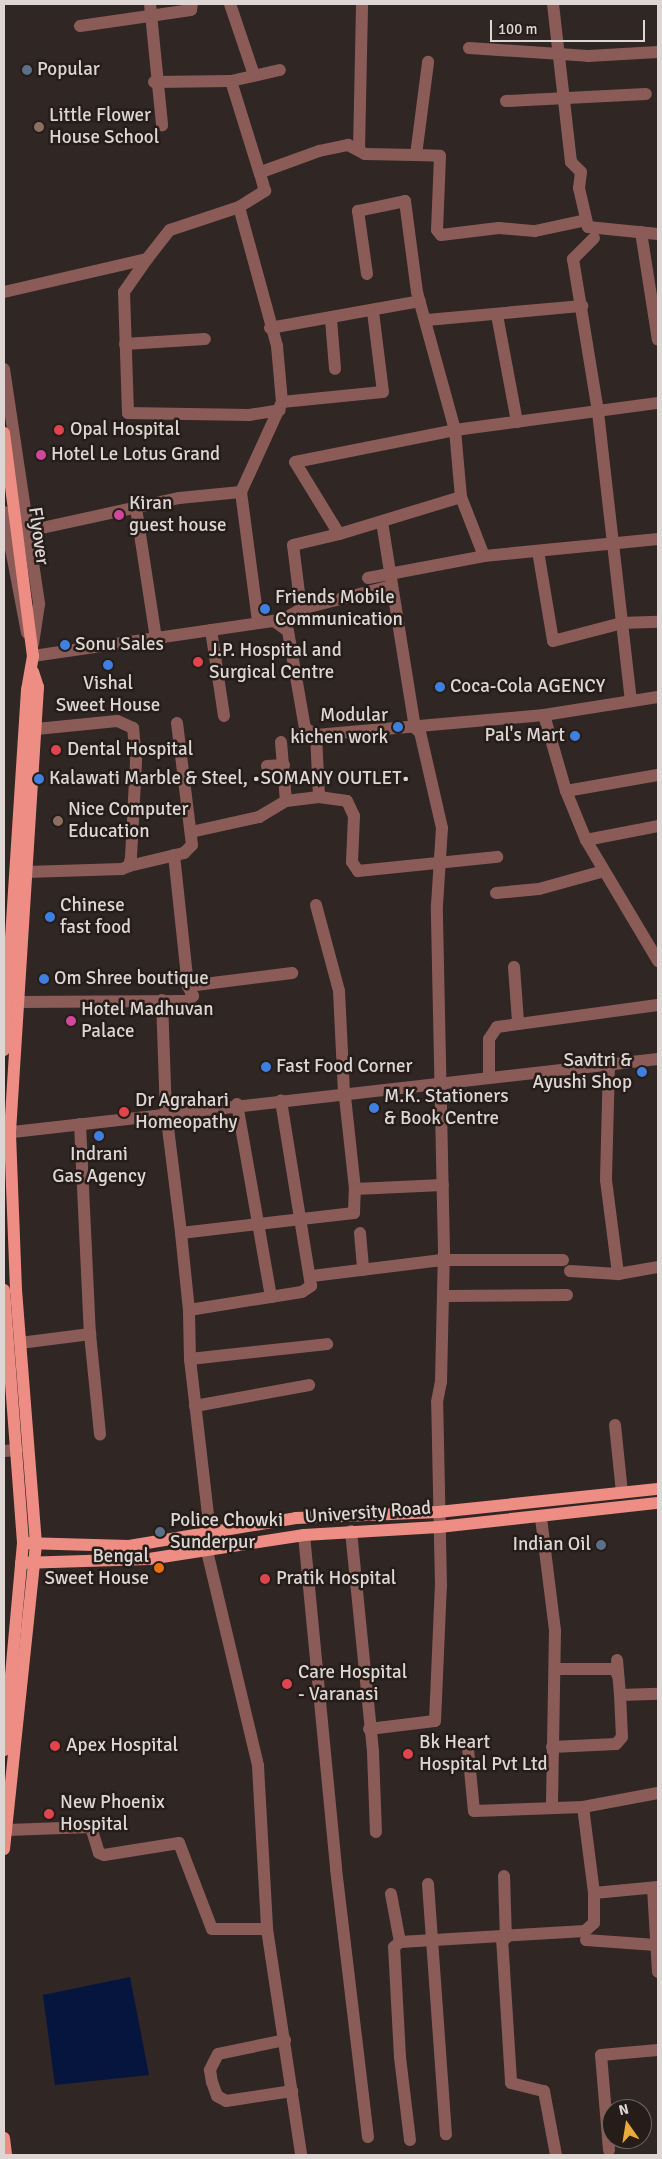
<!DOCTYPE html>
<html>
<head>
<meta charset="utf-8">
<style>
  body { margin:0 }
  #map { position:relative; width:662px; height:2159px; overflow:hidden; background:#302623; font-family:Signika,sans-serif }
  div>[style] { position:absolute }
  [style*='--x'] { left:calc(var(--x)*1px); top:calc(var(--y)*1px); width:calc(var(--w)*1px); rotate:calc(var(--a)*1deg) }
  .water>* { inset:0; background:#05153d }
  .minor>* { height:12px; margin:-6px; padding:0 6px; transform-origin:6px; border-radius:6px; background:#8b5c57 }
  .major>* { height:12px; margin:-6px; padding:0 6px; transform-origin:6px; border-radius:6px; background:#ed8d84 }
  .dots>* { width:14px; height:14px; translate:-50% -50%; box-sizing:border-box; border:2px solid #261d19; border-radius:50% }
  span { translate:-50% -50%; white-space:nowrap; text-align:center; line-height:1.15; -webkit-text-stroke:5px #261d19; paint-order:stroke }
  .poi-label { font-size:19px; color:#ddd6d4 }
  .left { translate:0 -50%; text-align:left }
  .right { translate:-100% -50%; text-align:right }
  .street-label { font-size:19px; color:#ddd6d4 }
  .frame { position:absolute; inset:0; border:5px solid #ddd6d4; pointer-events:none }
  .north { position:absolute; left:602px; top:2099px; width:50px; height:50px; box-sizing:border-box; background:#261d19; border:1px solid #6f6764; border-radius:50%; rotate:347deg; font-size:14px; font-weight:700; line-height:20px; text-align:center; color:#ddd6d4 }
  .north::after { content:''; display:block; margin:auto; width:18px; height:22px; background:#eaaa39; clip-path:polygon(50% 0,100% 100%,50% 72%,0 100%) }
  .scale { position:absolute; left:490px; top:20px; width:155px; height:22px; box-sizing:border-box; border:2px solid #ddd6d4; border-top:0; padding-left:6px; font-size:15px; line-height:18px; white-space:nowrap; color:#ddd6d4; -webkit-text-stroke:4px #261d19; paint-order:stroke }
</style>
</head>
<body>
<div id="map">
  <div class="water">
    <div style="clip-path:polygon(130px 1977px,149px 2075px,55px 2085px,43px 1995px)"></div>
  </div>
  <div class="minor">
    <div style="--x:150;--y:4;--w:122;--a:84.3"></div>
    <div style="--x:230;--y:4;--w:75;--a:71.3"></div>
    <div style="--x:553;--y:4;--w:159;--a:83.5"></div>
    <div style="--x:571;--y:162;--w:14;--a:45"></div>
    <div style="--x:581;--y:172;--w:16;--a:97"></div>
    <div style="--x:579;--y:188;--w:40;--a:77"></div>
    <div style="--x:588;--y:227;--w:70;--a:5.7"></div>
    <div style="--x:80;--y:26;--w:112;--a:-8.2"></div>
    <div style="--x:191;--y:10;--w:6;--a:-81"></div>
    <div style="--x:469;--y:48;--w:119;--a:3.8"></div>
    <div style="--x:588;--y:56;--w:70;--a:-3.3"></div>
    <div style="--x:231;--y:81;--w:97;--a:72.7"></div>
    <div style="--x:154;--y:82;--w:77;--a:-0.7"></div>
    <div style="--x:231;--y:81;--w:50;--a:-12.7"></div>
    <div style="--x:506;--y:101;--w:140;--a:-2.9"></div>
    <div style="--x:359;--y:150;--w:146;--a:-88.8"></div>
    <div style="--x:416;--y:155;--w:24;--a:2"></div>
    <div style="--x:440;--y:156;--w:74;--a:92.3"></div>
    <div style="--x:437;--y:230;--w:6;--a:51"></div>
    <div style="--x:441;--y:235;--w:58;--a:-6.9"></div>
    <div style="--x:499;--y:228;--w:36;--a:5"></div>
    <div style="--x:535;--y:231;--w:52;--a:-12.2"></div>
    <div style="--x:239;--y:207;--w:144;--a:74.7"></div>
    <div style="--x:277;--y:346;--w:56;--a:84.9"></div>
    <div style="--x:282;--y:402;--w:99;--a:114.5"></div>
    <div style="--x:241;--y:492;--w:130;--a:82.5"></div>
    <div style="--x:641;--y:232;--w:109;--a:81.1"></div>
    <div style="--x:594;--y:238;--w:30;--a:135"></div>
    <div style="--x:573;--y:259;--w:155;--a:80.7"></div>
    <div style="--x:598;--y:412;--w:291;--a:83.5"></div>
    <div style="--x:147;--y:259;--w:40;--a:124.9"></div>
    <div style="--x:124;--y:292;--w:121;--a:88.1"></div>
    <div style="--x:128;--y:413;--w:121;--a:0.9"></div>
    <div style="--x:249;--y:415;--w:31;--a:-9"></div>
    <div style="--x:367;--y:274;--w:64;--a:-98.1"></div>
    <div style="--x:358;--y:211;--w:48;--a:-12"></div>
    <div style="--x:405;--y:201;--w:92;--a:82.5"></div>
    <div style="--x:417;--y:292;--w:143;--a:74.6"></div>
    <div style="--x:455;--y:430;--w:67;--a:84.9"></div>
    <div style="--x:461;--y:497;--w:63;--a:68.7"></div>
    <div style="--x:484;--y:556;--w:175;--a:-5.6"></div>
    <div style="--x:4;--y:292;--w:147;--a:-13"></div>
    <div style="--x:147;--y:259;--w:37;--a:-52"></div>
    <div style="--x:170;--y:230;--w:73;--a:-18.4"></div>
    <div style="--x:239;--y:207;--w:31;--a:-32"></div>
    <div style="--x:265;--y:191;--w:18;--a:-106"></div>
    <div style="--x:260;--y:174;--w:5;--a:-37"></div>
    <div style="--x:264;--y:171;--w:59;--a:-20"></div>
    <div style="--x:319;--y:151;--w:30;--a:-12"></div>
    <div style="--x:348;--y:145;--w:19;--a:28"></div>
    <div style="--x:365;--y:154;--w:51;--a:1.1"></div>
    <div style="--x:416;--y:155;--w:94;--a:-82.6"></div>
    <div style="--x:497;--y:315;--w:109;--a:79.4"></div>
    <div style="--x:331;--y:319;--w:50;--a:85.4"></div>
    <div style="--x:427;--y:320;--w:156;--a:-5.2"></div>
    <div style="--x:270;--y:328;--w:152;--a:-10.2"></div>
    <div style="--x:125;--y:344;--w:80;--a:-3.6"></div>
    <div style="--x:4;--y:369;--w:238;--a:81.5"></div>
    <div style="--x:39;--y:604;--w:40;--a:98.5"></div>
    <div style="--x:282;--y:402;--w:101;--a:-5.7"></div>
    <div style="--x:383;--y:392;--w:81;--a:-97.1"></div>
    <div style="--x:461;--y:497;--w:127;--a:163.1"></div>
    <div style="--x:339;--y:534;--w:84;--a:-121.4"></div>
    <div style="--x:295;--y:462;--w:163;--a:-11.3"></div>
    <div style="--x:455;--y:430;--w:205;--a:-7.6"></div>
    <div style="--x:136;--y:508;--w:132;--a:81.3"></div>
    <div style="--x:4;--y:512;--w:123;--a:79.2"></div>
    <div style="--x:28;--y:531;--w:155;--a:-12.3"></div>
    <div style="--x:179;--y:498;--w:62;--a:-5.5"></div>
    <div style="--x:538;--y:551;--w:91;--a:80.5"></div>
    <div style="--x:553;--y:641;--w:71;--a:-14.6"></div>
    <div style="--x:622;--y:623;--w:36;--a:-2"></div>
    <div style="--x:368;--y:578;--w:118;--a:-10.7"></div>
    <div style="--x:301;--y:609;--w:64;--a:-97.1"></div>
    <div style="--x:293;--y:545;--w:47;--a:-13.4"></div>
    <div style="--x:278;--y:622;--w:26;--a:-29"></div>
    <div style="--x:301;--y:609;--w:93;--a:-14.3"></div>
    <div style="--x:211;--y:630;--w:87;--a:81.4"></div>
    <div style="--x:33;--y:656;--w:244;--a:-8.3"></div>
    <div style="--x:274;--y:621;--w:17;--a:36"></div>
    <div style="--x:288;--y:631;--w:98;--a:80.1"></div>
    <div style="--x:305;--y:728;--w:13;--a:32"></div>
    <div style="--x:316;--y:735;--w:229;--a:-5"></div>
    <div style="--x:544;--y:715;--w:115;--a:-9"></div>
    <div style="--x:544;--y:715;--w:79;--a:73.9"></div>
    <div style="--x:566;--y:791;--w:53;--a:67.8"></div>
    <div style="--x:586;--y:840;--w:141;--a:59.2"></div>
    <div style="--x:316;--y:735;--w:62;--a:87.2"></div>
    <div style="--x:319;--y:797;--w:28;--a:8"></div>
    <div style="--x:347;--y:801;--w:17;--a:65"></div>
    <div style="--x:354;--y:816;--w:46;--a:92.5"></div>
    <div style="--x:352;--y:862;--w:11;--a:56"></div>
    <div style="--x:358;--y:871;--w:140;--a:-5.8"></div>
    <div style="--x:281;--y:742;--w:59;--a:85.2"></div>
    <div style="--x:267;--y:766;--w:17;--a:-3"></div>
    <div style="--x:566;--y:791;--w:93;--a:-9.9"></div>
    <div style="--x:191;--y:832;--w:70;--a:-12.4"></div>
    <div style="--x:259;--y:817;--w:31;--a:-31"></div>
    <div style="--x:286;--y:801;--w:33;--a:-7"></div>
    <div style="--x:586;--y:840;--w:73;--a:-11"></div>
    <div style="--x:174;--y:855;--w:132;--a:83.9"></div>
    <div style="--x:129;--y:866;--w:57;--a:-13.3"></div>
    <div style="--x:184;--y:853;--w:11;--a:-45"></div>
    <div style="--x:192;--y:845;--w:123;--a:-97"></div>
    <div style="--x:26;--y:872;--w:96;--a:-1.8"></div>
    <div style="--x:122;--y:869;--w:8;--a:-23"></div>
    <div style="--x:129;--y:866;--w:9;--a:-77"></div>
    <div style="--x:131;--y:857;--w:96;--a:-87"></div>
    <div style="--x:136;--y:761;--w:33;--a:-95"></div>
    <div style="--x:133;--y:728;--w:17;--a:-156"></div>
    <div style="--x:117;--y:721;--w:81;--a:174.4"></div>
    <div style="--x:496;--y:893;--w:43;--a:-5.3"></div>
    <div style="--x:539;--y:889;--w:67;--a:-15.5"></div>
    <div style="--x:316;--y:905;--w:89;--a:75"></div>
    <div style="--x:339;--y:991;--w:102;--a:87.2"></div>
    <div style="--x:514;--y:967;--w:55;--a:85.8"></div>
    <div style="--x:162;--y:1000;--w:112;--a:88"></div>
    <div style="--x:166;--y:1112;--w:122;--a:82.9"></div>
    <div style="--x:181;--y:1233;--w:174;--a:-6.6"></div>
    <div style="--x:354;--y:1213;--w:24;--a:-88"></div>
    <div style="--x:355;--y:1189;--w:88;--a:-2.6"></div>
    <div style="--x:18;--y:1002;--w:169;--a:-0.3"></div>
    <div style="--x:187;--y:1001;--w:8;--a:-40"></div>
    <div style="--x:193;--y:996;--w:11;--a:-117"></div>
    <div style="--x:188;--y:986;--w:105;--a:-7.1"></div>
    <div style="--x:609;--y:1064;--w:116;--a:91.5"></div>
    <div style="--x:606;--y:1180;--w:95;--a:82.7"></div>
    <div style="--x:489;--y:1078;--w:39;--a:-90"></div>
    <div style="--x:489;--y:1039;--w:14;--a:-56"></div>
    <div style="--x:497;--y:1027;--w:162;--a:-7.8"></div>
    <div style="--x:345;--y:1097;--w:93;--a:83.8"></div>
    <div style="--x:237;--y:1104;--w:196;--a:80"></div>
    <div style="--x:80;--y:1124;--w:210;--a:87.3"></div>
    <div style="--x:4;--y:1133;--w:658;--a:-6.46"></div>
    <div style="--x:181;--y:1233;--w:77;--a:84.1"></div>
    <div style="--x:360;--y:1233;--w:37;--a:85"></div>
    <div style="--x:570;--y:1271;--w:48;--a:3.6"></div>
    <div style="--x:618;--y:1274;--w:41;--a:-9.9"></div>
    <div style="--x:312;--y:1276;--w:131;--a:-7"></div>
    <div style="--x:442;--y:1260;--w:121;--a:0"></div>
    <div style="--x:444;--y:1296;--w:123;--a:-0.5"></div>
    <div style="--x:20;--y:1343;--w:71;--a:-7.3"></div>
    <div style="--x:90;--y:1334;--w:101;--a:84.3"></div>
    <div style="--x:190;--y:1359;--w:138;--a:-6.2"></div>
    <div style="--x:195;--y:1406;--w:116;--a:-10.4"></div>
    <div style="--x:615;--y:1425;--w:68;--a:84.1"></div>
    <div style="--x:4;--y:1451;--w:13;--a:-4"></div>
    <div style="--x:541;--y:1518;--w:114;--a:82.9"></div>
    <div style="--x:555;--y:1631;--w:177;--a:91"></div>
    <div style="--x:351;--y:1531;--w:222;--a:84.3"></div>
    <div style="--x:373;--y:1752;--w:80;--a:87.9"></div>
    <div style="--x:210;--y:1532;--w:174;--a:-96.6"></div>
    <div style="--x:190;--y:1359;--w:49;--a:-91.2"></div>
    <div style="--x:189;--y:1310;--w:114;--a:-9.1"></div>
    <div style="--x:302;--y:1292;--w:11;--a:-34"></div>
    <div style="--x:311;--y:1286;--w:188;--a:-99.2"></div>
    <div style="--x:304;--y:1535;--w:336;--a:84.5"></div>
    <div style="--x:336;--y:1869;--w:270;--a:83.2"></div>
    <div style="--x:206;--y:1547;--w:225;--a:76.6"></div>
    <div style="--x:258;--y:1766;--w:163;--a:86.8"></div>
    <div style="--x:617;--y:1660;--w:35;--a:85"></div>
    <div style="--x:558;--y:1669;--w:57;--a:0"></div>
    <div style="--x:615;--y:1669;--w:8;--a:67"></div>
    <div style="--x:369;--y:1729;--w:66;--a:-6.9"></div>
    <div style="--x:435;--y:1721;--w:135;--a:-87.5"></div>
    <div style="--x:441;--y:1586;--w:184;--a:-91.2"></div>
    <div style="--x:437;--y:1402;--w:20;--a:-79"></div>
    <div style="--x:441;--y:1382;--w:130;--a:-88.7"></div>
    <div style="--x:444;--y:1252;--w:347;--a:-91.2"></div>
    <div style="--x:437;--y:905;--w:77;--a:-86.3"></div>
    <div style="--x:442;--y:828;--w:98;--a:-102.9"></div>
    <div style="--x:420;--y:732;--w:6;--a:-141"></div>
    <div style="--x:415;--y:728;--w:208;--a:-99.1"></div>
    <div style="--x:552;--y:1747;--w:64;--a:-2.7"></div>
    <div style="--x:616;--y:1744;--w:9;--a:-49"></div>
    <div style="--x:622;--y:1737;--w:42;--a:-92.7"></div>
    <div style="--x:620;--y:1695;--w:38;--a:-2"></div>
    <div style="--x:468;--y:1749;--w:62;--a:84.5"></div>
    <div style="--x:474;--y:1811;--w:109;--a:-2.1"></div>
    <div style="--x:583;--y:1807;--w:87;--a:82.7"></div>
    <div style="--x:583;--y:1807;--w:76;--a:-10.6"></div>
    <div style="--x:7;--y:1830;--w:84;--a:-2"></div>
    <div style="--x:91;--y:1827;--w:27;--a:73"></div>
    <div style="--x:99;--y:1853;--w:5;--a:22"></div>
    <div style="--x:104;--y:1855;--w:76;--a:-9.1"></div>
    <div style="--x:179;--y:1843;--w:92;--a:69"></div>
    <div style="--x:212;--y:1929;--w:55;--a:0"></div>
    <div style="--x:267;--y:1929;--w:229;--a:81.4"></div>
    <div style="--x:504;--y:1876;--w:62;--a:88.2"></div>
    <div style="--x:428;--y:1884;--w:251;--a:85.9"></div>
    <div style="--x:653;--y:1888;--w:84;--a:86.6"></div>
    <div style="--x:391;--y:1894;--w:49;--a:79.4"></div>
    <div style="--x:502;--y:1938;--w:145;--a:86.4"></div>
    <div style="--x:511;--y:2083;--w:34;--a:14"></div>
    <div style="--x:544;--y:2091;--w:65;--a:79.4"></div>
    <div style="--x:586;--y:1940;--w:70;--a:4.1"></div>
    <div style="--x:285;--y:2040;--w:68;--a:168.2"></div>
    <div style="--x:218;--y:2054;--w:18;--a:117"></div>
    <div style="--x:210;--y:2070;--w:12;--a:81"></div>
    <div style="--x:212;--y:2082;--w:15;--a:70"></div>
    <div style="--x:217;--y:2096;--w:10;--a:29"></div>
    <div style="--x:226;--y:2101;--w:67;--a:-8.6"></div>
    <div style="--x:410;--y:2140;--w:84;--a:-96.9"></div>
    <div style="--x:400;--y:2057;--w:110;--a:-93.1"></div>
    <div style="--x:394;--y:1947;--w:8;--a:-40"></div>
    <div style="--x:400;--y:1942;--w:185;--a:-3.4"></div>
    <div style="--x:585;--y:1931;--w:12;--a:-42"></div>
    <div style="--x:594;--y:1923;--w:30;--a:-90"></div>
    <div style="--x:594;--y:1893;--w:64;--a:-5.4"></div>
    <div style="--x:609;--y:2150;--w:95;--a:-94.8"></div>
    <div style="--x:601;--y:2055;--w:57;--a:-5"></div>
  </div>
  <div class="major">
    <div style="--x:4;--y:433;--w:225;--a:82.6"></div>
    <div style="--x:33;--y:656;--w:35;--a:100"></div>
    <div style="--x:27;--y:690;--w:361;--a:93.7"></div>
    <div style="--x:4;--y:1290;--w:254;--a:85.7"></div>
    <div style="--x:23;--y:1543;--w:208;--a:95.2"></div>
    <div style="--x:23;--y:1543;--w:106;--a:1.6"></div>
    <div style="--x:129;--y:1546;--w:169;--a:-9.5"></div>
    <div style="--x:296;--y:1518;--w:142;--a:-2.4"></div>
    <div style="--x:438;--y:1512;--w:221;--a:-6"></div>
    <div style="--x:21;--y:1563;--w:128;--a:-1.8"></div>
    <div style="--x:149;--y:1559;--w:157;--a:-8.8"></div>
    <div style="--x:304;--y:1535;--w:135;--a:-3.4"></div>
    <div style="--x:439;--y:1527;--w:220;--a:-6.3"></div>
    <div style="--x:4;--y:1849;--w:307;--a:-84"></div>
    <div style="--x:36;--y:1544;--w:255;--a:-94.5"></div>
    <div style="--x:16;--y:1290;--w:158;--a:-92.2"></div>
    <div style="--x:10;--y:1132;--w:446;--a:-86.4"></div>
    <div style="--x:38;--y:687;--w:16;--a:-108"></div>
    <div style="--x:4;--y:2138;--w:17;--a:83"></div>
  </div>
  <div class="dots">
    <div style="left:27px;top:70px;background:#5c6f8a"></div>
    <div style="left:39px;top:127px;background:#8d6e63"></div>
    <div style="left:59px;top:430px;background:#e0444e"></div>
    <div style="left:41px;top:455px;background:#d1479c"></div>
    <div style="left:119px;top:515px;background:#d1479c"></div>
    <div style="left:265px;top:609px;background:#3f7fe0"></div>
    <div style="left:65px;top:645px;background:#3f7fe0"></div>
    <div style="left:198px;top:662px;background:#e0444e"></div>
    <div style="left:108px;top:665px;background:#3f7fe0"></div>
    <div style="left:440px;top:687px;background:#3f7fe0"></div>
    <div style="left:398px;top:727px;background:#3f7fe0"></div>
    <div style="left:575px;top:736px;background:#3f7fe0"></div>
    <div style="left:56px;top:750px;background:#e0444e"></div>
    <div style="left:39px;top:779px;background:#3f7fe0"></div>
    <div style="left:58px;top:821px;background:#8d6e63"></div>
    <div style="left:50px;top:917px;background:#3f7fe0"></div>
    <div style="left:44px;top:979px;background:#3f7fe0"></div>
    <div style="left:71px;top:1021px;background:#d1479c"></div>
    <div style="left:266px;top:1067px;background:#3f7fe0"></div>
    <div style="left:642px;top:1072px;background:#3f7fe0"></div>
    <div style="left:374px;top:1108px;background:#3f7fe0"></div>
    <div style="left:124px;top:1112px;background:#e0444e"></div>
    <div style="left:99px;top:1136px;background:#3f7fe0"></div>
    <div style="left:160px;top:1532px;background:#5c6f8a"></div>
    <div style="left:601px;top:1545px;background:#5c6f8a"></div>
    <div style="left:159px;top:1568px;background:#e8710a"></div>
    <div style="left:265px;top:1579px;background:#e0444e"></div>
    <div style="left:287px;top:1684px;background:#e0444e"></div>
    <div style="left:55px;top:1746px;background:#e0444e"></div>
    <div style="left:408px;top:1754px;background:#e0444e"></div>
    <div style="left:49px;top:1814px;background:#e0444e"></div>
  </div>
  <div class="poi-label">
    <span class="left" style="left:37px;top:70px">Popular</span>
    <span class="left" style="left:49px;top:127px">Little Flower<br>House School</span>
    <span class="left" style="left:70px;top:430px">Opal Hospital</span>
    <span class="left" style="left:51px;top:455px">Hotel Le Lotus Grand</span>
    <span class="left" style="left:129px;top:515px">Kiran<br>guest house</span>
    <span class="left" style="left:275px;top:609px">Friends Mobile<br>Communication</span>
    <span class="left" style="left:75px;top:645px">Sonu Sales</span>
    <span class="left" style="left:209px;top:662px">J.P. Hospital and<br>Surgical Centre</span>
    <span style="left:108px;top:695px">Vishal<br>Sweet House</span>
    <span class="left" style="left:450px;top:687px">Coca-Cola AGENCY</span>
    <span class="right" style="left:388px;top:727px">Modular<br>kichen work</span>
    <span class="right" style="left:565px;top:736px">Pal's Mart</span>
    <span class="left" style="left:67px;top:750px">Dental Hospital</span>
    <span class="left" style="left:49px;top:779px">Kalawati Marble &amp; Steel, •SOMANY OUTLET•</span>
    <span class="left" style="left:68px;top:821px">Nice Computer<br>Education</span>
    <span class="left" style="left:60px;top:917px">Chinese<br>fast food</span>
    <span class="left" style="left:54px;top:979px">Om Shree boutique</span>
    <span class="left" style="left:81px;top:1021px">Hotel Madhuvan<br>Palace</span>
    <span class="right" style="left:632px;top:1072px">Savitri &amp;<br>Ayushi Shop</span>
    <span class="left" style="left:276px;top:1067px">Fast Food Corner</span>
    <span class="left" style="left:384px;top:1108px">M.K. Stationers<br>&amp; Book Centre</span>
    <span class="left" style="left:135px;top:1112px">Dr Agrahari<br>Homeopathy</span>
    <span style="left:99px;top:1166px">Indrani<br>Gas Agency</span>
    <span class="left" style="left:170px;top:1532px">Police Chowki<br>Sunderpur</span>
    <span class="right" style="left:591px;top:1545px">Indian Oil</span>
    <span class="right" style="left:149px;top:1568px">Bengal<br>Sweet House</span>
    <span class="left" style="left:276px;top:1579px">Pratik Hospital</span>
    <span class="left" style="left:298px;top:1684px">Care Hospital<br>- Varanasi</span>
    <span class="left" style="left:419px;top:1754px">Bk Heart<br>Hospital Pvt Ltd</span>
    <span class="left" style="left:66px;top:1746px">Apex Hospital</span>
    <span class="left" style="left:60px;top:1814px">New Phoenix<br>Hospital</span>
  </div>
  <div class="street-label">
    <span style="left:38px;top:536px;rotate:82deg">Flyover</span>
    <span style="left:368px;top:1513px;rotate:-4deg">University Road</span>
  </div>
  <div class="frame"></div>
  <div class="north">N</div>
  <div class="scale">100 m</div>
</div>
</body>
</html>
